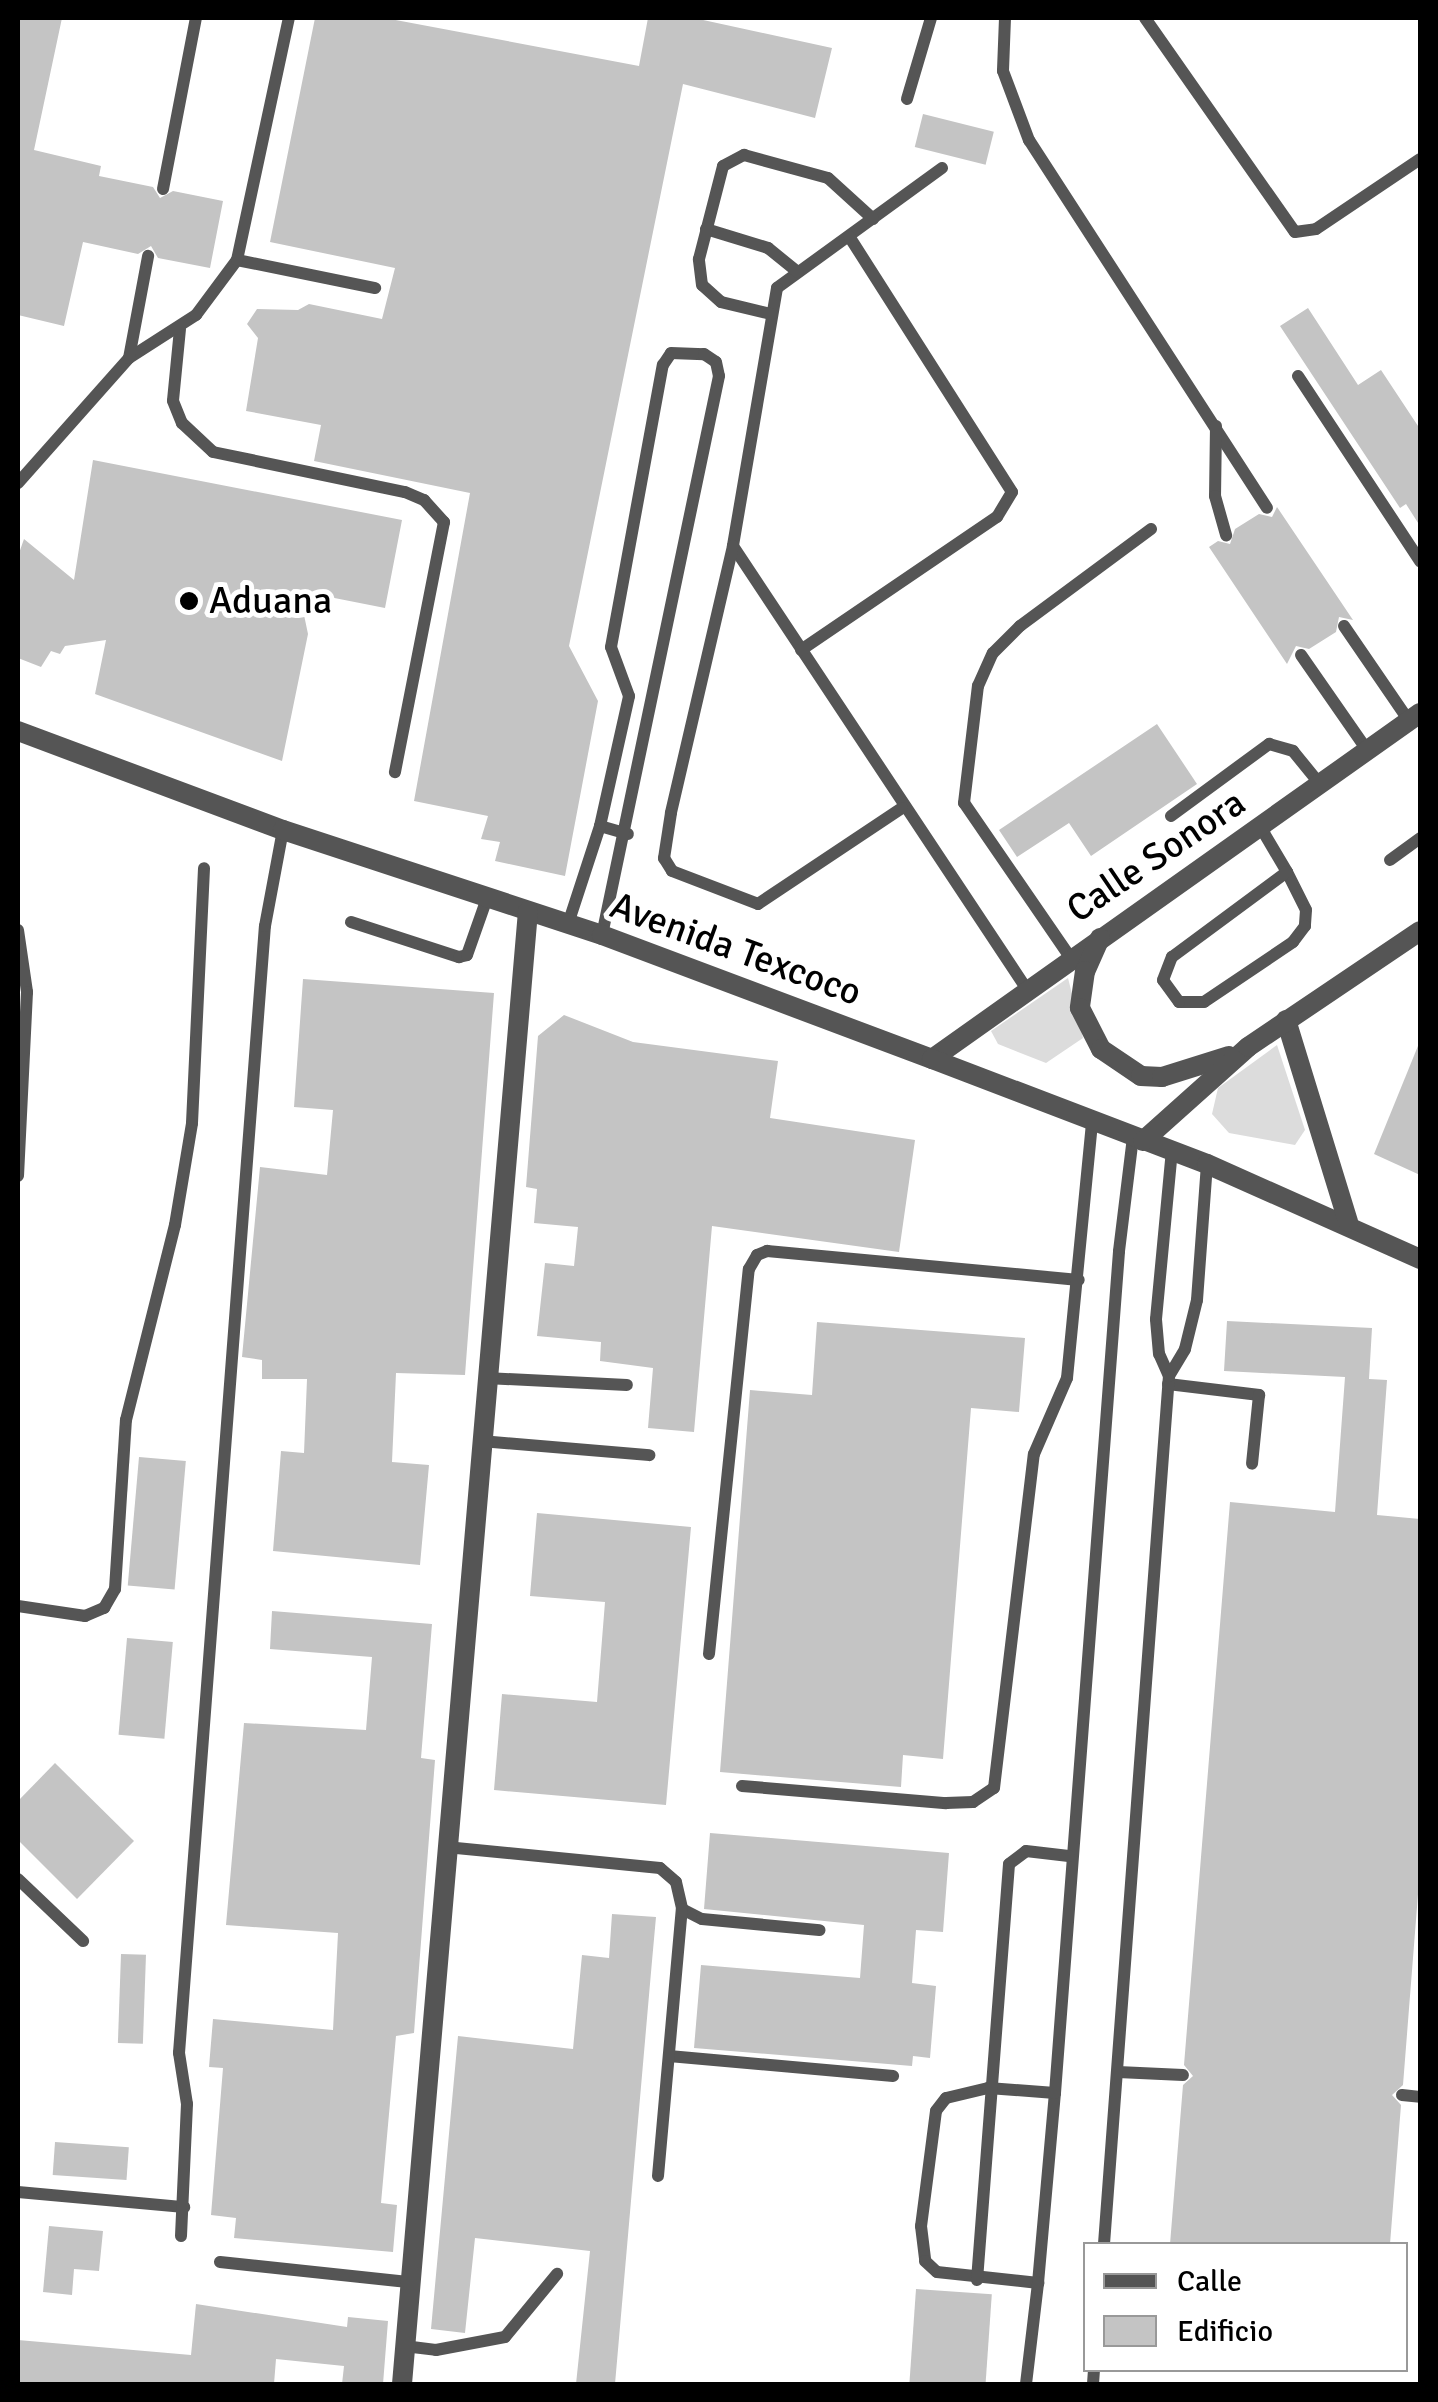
<!DOCTYPE html>
<html>
<head>
<meta charset="utf-8">
<style>
  body { margin:0 }
  #map { position:relative; width:1438px; height:2402px; overflow:hidden; background:#fff; font-family:Signika,sans-serif }
  div>[style] { position:absolute }
  [style*='--x'] { left:calc(var(--x)*1px); top:calc(var(--y)*1px); width:calc(var(--w)*1px); rotate:calc(var(--a)*1deg) }
  .green>* { inset:0; background:#dcdcdc }
  .building>* { inset:0; background:#c4c4c4; transform-origin:0 0 }
  .service>* { height:12px; margin:-6px; padding:0 6px; transform-origin:6px; border-radius:6px; background:#555 }
  .minor>* { height:20px; margin:-10px; padding:0 10px; transform-origin:10px; border-radius:10px; background:#555 }
  .tertiary>* { height:20px; margin:-10px; padding:0 10px; transform-origin:10px; border-radius:10px; background:#555 }
  .dots>* { width:28px; height:28px; translate:-50% -50%; box-sizing:border-box; border:5px solid #fff; border-radius:50% }
  span { translate:-50% -50%; white-space:nowrap; text-align:center; line-height:1.15; -webkit-text-stroke:10px #fff; paint-order:stroke }
  .poi-label { font-size:38px; color:#000 }
  .left { translate:0 -50%; text-align:left }
  .street-label { font-size:38px; color:#000 }
  .frame { position:absolute; inset:0; border:20px solid #000; pointer-events:none }
  .legend { position:absolute; left:1083px; top:2242px; width:325px; height:130px; box-sizing:border-box; background:#fff; border:2px solid #999; margin:0; padding:12px 18px; list-style:none; font-size:30px; color:#000 }
  .legend li { display:flex; align-items:center; gap:20px; height:50px }
  .legend b { width:50px; border:2px solid #999 }
</style>
</head>
<body>
<div id="map">
  <div class="green">
    <div style="clip-path:polygon(1068px 978px,1083px 1038px,1046px 1063px,998px 1044px,991px 1031px)"></div>
    <div style="clip-path:polygon(1277px 1045px,1305px 1130px,1295px 1145px,1229px 1133px,1212px 1114px,1218px 1088px)"></div>
  </div>
  <div class="building">
    <div style="clip-path:polygon(18px 18px,62px 18px,34px 150px,101px 166px,99px 176px,153px 187px,160px 198px,173px 191px,223px 201px,210px 268px,158px 258px,151px 246px,138px 254px,83px 242px,64px 326px,18px 315px)"></div>
    <div style="clip-path:polygon(315px 18px,385px 18px,639px 66px,648px 18px,694px 18px,832px 48px,815px 118px,683px 84px,569px 646px,598px 701px,565px 876px,495px 861px,500px 842px,481px 839px,488px 816px,414px 801px,470px 493px,314px 461px,321px 425px,246px 411px,258px 338px,247px 324px,257px 309px,298px 310px,309px 304px,382px 319px,395px 268px,270px 242px)"></div>
    <div style="left:923px;top:114px;width:73px;height:34px;rotate:14deg"></div>
    <div style="clip-path:polygon(1308px 308px,1358px 385px,1381px 370px,1420px 429px,1420px 526px,1406px 504px,1400px 508px,1280px 326px)"></div>
    <div style="clip-path:polygon(93px 460px,402px 520px,385px 608px,299px 591px,308px 634px,282px 761px,95px 694px,106px 640px,65px 646px,60px 654px,51px 651px,41px 667px,18px 658px,18px 556px,24px 539px,74px 580px)"></div>
    <div style="clip-path:polygon(1277px 507px,1353px 620px,1339px 617px,1336px 632px,1309px 649px,1296px 646px,1287px 664px,1209px 547px,1218px 541px,1230px 544px,1235px 529px,1259px 514px,1272px 517px)"></div>
    <div style="clip-path:polygon(1157px 724px,1197px 784px,1091px 856px,1069px 823px,1017px 857px,999px 830px)"></div>
    <div style="clip-path:polygon(303px 979px,494px 993px,465px 1375px,396px 1373px,392px 1462px,429px 1465px,420px 1565px,273px 1551px,281px 1451px,304px 1453px,307px 1379px,262px 1379px,262px 1360px,242px 1357px,260px 1167px,327px 1175px,333px 1110px,294px 1107px)"></div>
    <div style="clip-path:polygon(564px 1015px,633px 1042px,778px 1061px,770px 1118px,915px 1140px,899px 1252px,712px 1226px,694px 1432px,648px 1428px,653px 1368px,600px 1361px,601px 1342px,537px 1336px,545px 1263px,574px 1266px,578px 1227px,534px 1223px,537px 1189px,526px 1187px,538px 1036px)"></div>
    <div style="clip-path:polygon(1420px 1041px,1420px 1175px,1374px 1154px)"></div>
    <div style="clip-path:polygon(1227px 1321px,1372px 1328px,1369px 1379px,1387px 1380px,1377px 1515px,1420px 1519px,1420px 1869px,1403px 2085px,1392px 2095px,1401px 2105px,1390px 2244px,1170px 2244px,1183px 2085px,1193px 2076px,1184px 2065px,1230px 1502px,1335px 1512px,1345px 1377px,1224px 1371px)"></div>
    <div style="clip-path:polygon(817px 1322px,1025px 1338px,1019px 1412px,971px 1408px,943px 1759px,903px 1755px,901px 1787px,720px 1772px,750px 1390px,812px 1395px)"></div>
    <div style="left:139px;top:1457px;width:47px;height:129px;rotate:5deg"></div>
    <div style="clip-path:polygon(537px 1513px,691px 1527px,666px 1805px,494px 1790px,502px 1694px,597px 1702px,605px 1602px,530px 1596px)"></div>
    <div style="clip-path:polygon(272px 1611px,432px 1624px,421px 1758px,435px 1760px,414px 2033px,396px 2036px,381px 2203px,397px 2205px,393px 2252px,234px 2238px,236px 2218px,211px 2215px,223px 2068px,209px 2067px,213px 2019px,333px 2030px,338px 1933px,226px 1925px,244px 1723px,366px 1730px,372px 1657px,270px 1649px)"></div>
    <div style="left:127px;top:1638px;width:46px;height:97px;rotate:5deg"></div>
    <div style="clip-path:polygon(55px 1763px,134px 1841px,77px 1899px,18px 1840px,18px 1801px)"></div>
    <div style="clip-path:polygon(710px 1833px,949px 1853px,943px 1932px,916px 1930px,912px 1983px,936px 1986px,930px 2058px,913px 2056px,912px 2066px,694px 2048px,701px 1965px,860px 1978px,864px 1925px,704px 1909px)"></div>
    <div style="clip-path:polygon(612px 1914px,656px 1917px,652px 1961px,615px 2384px,576px 2384px,590px 2251px,475px 2238px,465px 2333px,431px 2329px,458px 2036px,573px 2049px,582px 1955px,609px 1958px)"></div>
    <div style="left:121px;top:1954px;width:25px;height:89px;rotate:2deg"></div>
    <div style="left:55px;top:2142px;width:74px;height:33px;rotate:4deg"></div>
    <div style="clip-path:polygon(49px 2226px,103px 2231px,99px 2271px,74px 2269px,72px 2295px,43px 2292px)"></div>
    <div style="left:916px;top:2289px;width:76px;height:95px;rotate:4deg"></div>
    <div style="clip-path:polygon(196px 2304px,347px 2327px,348px 2317px,388px 2321px,383px 2384px,342px 2384px,344px 2366px,276px 2359px,274px 2384px,18px 2384px,18px 2340px,191px 2355px)"></div>
  </div>
  <div class="service">
    <div style="--x:1005;--y:18;--w:53;--a:92.2"></div>
    <div style="--x:1003;--y:71;--w:74;--a:69.4"></div>
    <div style="--x:1029;--y:140;--w:438;--a:57.1"></div>
    <div style="--x:1145;--y:18;--w:261;--a:55"></div>
    <div style="--x:1295;--y:232;--w:21;--a:-8"></div>
    <div style="--x:1316;--y:229;--w:125;--a:-33.9"></div>
    <div style="--x:907;--y:99;--w:84;--a:-73.5"></div>
    <div style="--x:942;--y:168;--w:204;--a:144"></div>
    <div style="--x:777;--y:288;--w:262;--a:99.7"></div>
    <div style="--x:733;--y:546;--w:530;--a:56.46"></div>
    <div style="--x:163;--y:189;--w:174;--a:-79.1"></div>
    <div style="--x:706;--y:229;--w:65;--a:17"></div>
    <div style="--x:768;--y:248;--w:38;--a:39"></div>
    <div style="--x:237;--y:260;--w:141;--a:11.5"></div>
    <div style="--x:771;--y:314;--w:51;--a:-166.5"></div>
    <div style="--x:721;--y:302;--w:25;--a:-138"></div>
    <div style="--x:702;--y:285;--w:26;--a:-97"></div>
    <div style="--x:699;--y:259;--w:96;--a:-75.5"></div>
    <div style="--x:723;--y:166;--w:24;--a:-28"></div>
    <div style="--x:744;--y:155;--w:87;--a:15.3"></div>
    <div style="--x:828;--y:178;--w:61;--a:42.3"></div>
    <div style="--x:180;--y:329;--w:72;--a:95.6"></div>
    <div style="--x:173;--y:401;--w:24;--a:68"></div>
    <div style="--x:182;--y:423;--w:42;--a:43.1"></div>
    <div style="--x:213;--y:452;--w:196;--a:11.8"></div>
    <div style="--x:405;--y:492;--w:21;--a:23"></div>
    <div style="--x:424;--y:500;--w:30;--a:48"></div>
    <div style="--x:444;--y:522;--w:255;--a:101.1"></div>
    <div style="--x:129;--y:358;--w:80;--a:-32.7"></div>
    <div style="--x:196;--y:315;--w:69;--a:-53.3"></div>
    <div style="--x:237;--y:260;--w:248;--a:-77.9"></div>
    <div style="--x:1298;--y:376;--w:222;--a:56.6"></div>
    <div style="--x:1216;--y:426;--w:70;--a:90.8"></div>
    <div style="--x:1215;--y:496;--w:41;--a:74.2"></div>
    <div style="--x:18;--y:483;--w:167;--a:-48.4"></div>
    <div style="--x:129;--y:358;--w:104;--a:-79.4"></div>
    <div style="--x:733;--y:546;--w:274;--a:103.1"></div>
    <div style="--x:671;--y:813;--w:46;--a:98.8"></div>
    <div style="--x:664;--y:858;--w:15;--a:58"></div>
    <div style="--x:672;--y:871;--w:92;--a:21"></div>
    <div style="--x:758;--y:904;--w:173;--a:-33.7"></div>
    <div style="--x:1344;--y:626;--w:115;--a:55.6"></div>
    <div style="--x:801;--y:650;--w:237;--a:-34.2"></div>
    <div style="--x:997;--y:517;--w:29;--a:-59"></div>
    <div style="--x:1012;--y:492;--w:303;--a:-122.5"></div>
    <div style="--x:1301;--y:655;--w:116;--a:55.2"></div>
    <div style="--x:1171;--y:816;--w:122;--a:-36.3"></div>
    <div style="--x:1269;--y:744;--w:25;--a:16"></div>
    <div style="--x:1293;--y:751;--w:41;--a:50.9"></div>
    <div style="--x:600;--y:826;--w:29;--a:16"></div>
    <div style="--x:1261;--y:828;--w:51;--a:59.4"></div>
    <div style="--x:1287;--y:872;--w:42;--a:63.4"></div>
    <div style="--x:1306;--y:910;--w:16;--a:94"></div>
    <div style="--x:1305;--y:926;--w:20;--a:127"></div>
    <div style="--x:1293;--y:942;--w:107;--a:146"></div>
    <div style="--x:1204;--y:1002;--w:25;--a:180"></div>
    <div style="--x:1179;--y:1002;--w:27;--a:-126"></div>
    <div style="--x:1163;--y:980;--w:25;--a:-69"></div>
    <div style="--x:1172;--y:957;--w:143;--a:-36.5"></div>
    <div style="--x:1390;--y:860;--w:37;--a:-36"></div>
    <div style="--x:351;--y:922;--w:114;--a:18"></div>
    <div style="--x:459;--y:957;--w:8;--a:-14"></div>
    <div style="--x:467;--y:955;--w:57;--a:-70.6"></div>
    <div style="--x:568;--y:924;--w:103;--a:-71.9"></div>
    <div style="--x:600;--y:826;--w:133;--a:-77.4"></div>
    <div style="--x:629;--y:696;--w:52;--a:-110.2"></div>
    <div style="--x:611;--y:647;--w:287;--a:-79.6"></div>
    <div style="--x:663;--y:365;--w:14;--a:-56"></div>
    <div style="--x:671;--y:353;--w:33;--a:2"></div>
    <div style="--x:704;--y:354;--w:14;--a:34"></div>
    <div style="--x:716;--y:362;--w:14;--a:78"></div>
    <div style="--x:719;--y:376;--w:571;--a:101.82"></div>
    <div style="--x:18;--y:930;--w:63;--a:81.7"></div>
    <div style="--x:27;--y:992;--w:184;--a:92.8"></div>
    <div style="--x:1070;--y:957;--w:187;--a:-124.5"></div>
    <div style="--x:964;--y:803;--w:118;--a:-83.2"></div>
    <div style="--x:978;--y:686;--w:36;--a:-66"></div>
    <div style="--x:993;--y:653;--w:38;--a:-45"></div>
    <div style="--x:1020;--y:626;--w:163;--a:-36.5"></div>
    <div style="--x:1169;--y:1376;--w:24;--a:-114"></div>
    <div style="--x:1159;--y:1354;--w:35;--a:-95"></div>
    <div style="--x:1156;--y:1319;--w:169;--a:-84.6"></div>
    <div style="--x:486;--y:1378;--w:141;--a:2.8"></div>
    <div style="--x:1168;--y:1384;--w:92;--a:6.9"></div>
    <div style="--x:1259;--y:1395;--w:69;--a:95.8"></div>
    <div style="--x:481;--y:1441;--w:169;--a:4.8"></div>
    <div style="--x:18;--y:1606;--w:68;--a:8.5"></div>
    <div style="--x:85;--y:1616;--w:21;--a:-23"></div>
    <div style="--x:104;--y:1608;--w:22;--a:-60"></div>
    <div style="--x:115;--y:1589;--w:169;--a:-86.3"></div>
    <div style="--x:126;--y:1420;--w:201;--a:-75.9"></div>
    <div style="--x:175;--y:1225;--w:103;--a:-80.5"></div>
    <div style="--x:192;--y:1123;--w:255;--a:-87.3"></div>
    <div style="--x:709;--y:1654;--w:387;--a:-84.1"></div>
    <div style="--x:749;--y:1269;--w:16;--a:-60"></div>
    <div style="--x:757;--y:1255;--w:11;--a:-22"></div>
    <div style="--x:767;--y:1251;--w:313;--a:5.3"></div>
    <div style="--x:742;--y:1786;--w:205;--a:4.8"></div>
    <div style="--x:946;--y:1803;--w:27;--a:-2"></div>
    <div style="--x:973;--y:1802;--w:25;--a:-34"></div>
    <div style="--x:994;--y:1788;--w:336;--a:-83.2"></div>
    <div style="--x:1034;--y:1454;--w:83;--a:-66.5"></div>
    <div style="--x:1067;--y:1378;--w:257;--a:-84.4"></div>
    <div style="--x:446;--y:1847;--w:215;--a:5.6"></div>
    <div style="--x:660;--y:1868;--w:21;--a:41"></div>
    <div style="--x:676;--y:1882;--w:28;--a:77"></div>
    <div style="--x:682;--y:1909;--w:22;--a:27"></div>
    <div style="--x:702;--y:1919;--w:118;--a:5.4"></div>
    <div style="--x:18;--y:1879;--w:90;--a:43.6"></div>
    <div style="--x:669;--y:2056;--w:225;--a:5.1"></div>
    <div style="--x:1118;--y:2072;--w:65;--a:2.6"></div>
    <div style="--x:1055;--y:2093;--w:67;--a:-175.7"></div>
    <div style="--x:988;--y:2088;--w:43;--a:166.6"></div>
    <div style="--x:946;--y:2098;--w:16;--a:128"></div>
    <div style="--x:936;--y:2111;--w:116;--a:97.4"></div>
    <div style="--x:921;--y:2226;--w:35;--a:83"></div>
    <div style="--x:925;--y:2261;--w:16;--a:43"></div>
    <div style="--x:937;--y:2272;--w:102;--a:6.2"></div>
    <div style="--x:1038;--y:2283;--w:191;--a:-84.9"></div>
    <div style="--x:1055;--y:2093;--w:844;--a:-85.65"></div>
    <div style="--x:1119;--y:1251;--w:115;--a:-83"></div>
    <div style="--x:1402;--y:2095;--w:18;--a:6"></div>
    <div style="--x:658;--y:2176;--w:268;--a:-84.9"></div>
    <div style="--x:18;--y:2192;--w:167;--a:5.2"></div>
    <div style="--x:181;--y:2236;--w:132;--a:-87.4"></div>
    <div style="--x:187;--y:2104;--w:52;--a:-98.9"></div>
    <div style="--x:179;--y:2053;--w:1130;--a:-85.64"></div>
    <div style="--x:265;--y:926;--w:98;--a:-79.4"></div>
    <div style="--x:1104;--y:2244;--w:870;--a:-85.72"></div>
    <div style="--x:1169;--y:1376;--w:31;--a:-59"></div>
    <div style="--x:1185;--y:1349;--w:50;--a:-76.2"></div>
    <div style="--x:1197;--y:1300;--w:136;--a:-85.8"></div>
    <div style="--x:220;--y:2262;--w:189;--a:6.1"></div>
    <div style="--x:977;--y:2280;--w:417;--a:-85.6"></div>
    <div style="--x:1009;--y:1864;--w:21;--a:-37"></div>
    <div style="--x:1026;--y:1851;--w:43;--a:6.6"></div>
    <div style="--x:404;--y:2346;--w:32;--a:7"></div>
    <div style="--x:436;--y:2350;--w:70;--a:-10.7"></div>
    <div style="--x:505;--y:2337;--w:82;--a:-50.5"></div>
    <div style="--x:1026;--y:2384;--w:102;--a:-83.2"></div>
    <div style="--x:1093;--y:2384;--w:14;--a:-86"></div>
  </div>
  <div class="minor">
    <div style="--x:18;--y:731;--w:283;--a:20.5"></div>
    <div style="--x:283;--y:830;--w:336;--a:18.2"></div>
    <div style="--x:602;--y:935;--w:353;--a:20.6"></div>
    <div style="--x:402;--y:2384;--w:1478;--a:-85.11"></div>
  </div>
  <div class="tertiary">
    <div style="--x:1420;--y:713;--w:598;--a:144.66"></div>
    <div style="--x:932;--y:1059;--w:294;--a:20.9"></div>
    <div style="--x:1207;--y:1164;--w:233;--a:24"></div>
    <div style="--x:1100;--y:938;--w:36;--a:114"></div>
    <div style="--x:1085;--y:971;--w:37;--a:98"></div>
    <div style="--x:1080;--y:1008;--w:46;--a:62.9"></div>
    <div style="--x:1101;--y:1049;--w:48;--a:34"></div>
    <div style="--x:1141;--y:1076;--w:21;--a:3"></div>
    <div style="--x:1162;--y:1077;--w:70;--a:-17.4"></div>
    <div style="--x:1286;--y:1020;--w:211;--a:72.9"></div>
    <div style="--x:1143;--y:1141;--w:141;--a:-41.8"></div>
    <div style="--x:1248;--y:1047;--w:207;--a:-34"></div>
  </div>
  <div class="dots">
    <div style="left:189px;top:601px;background:#000"></div>
  </div>
  <div class="poi-label">
    <span class="left" style="left:209px;top:601px">Aduana</span>
  </div>
  <div class="street-label">
    <span style="left:1156px;top:856px;rotate:-34deg">Calle Sonora</span>
    <span style="left:736px;top:949px;rotate:20deg">Avenida Texcoco</span>
  </div>
  <div class="frame"></div>
  <ul class="legend">
  <li><b style="height:12px;background:#555"></b>Calle</li>
  <li><b style="height:28px;background:#c4c4c4"></b>Edificio</li>
  </ul>
</div>
</body>
</html>
